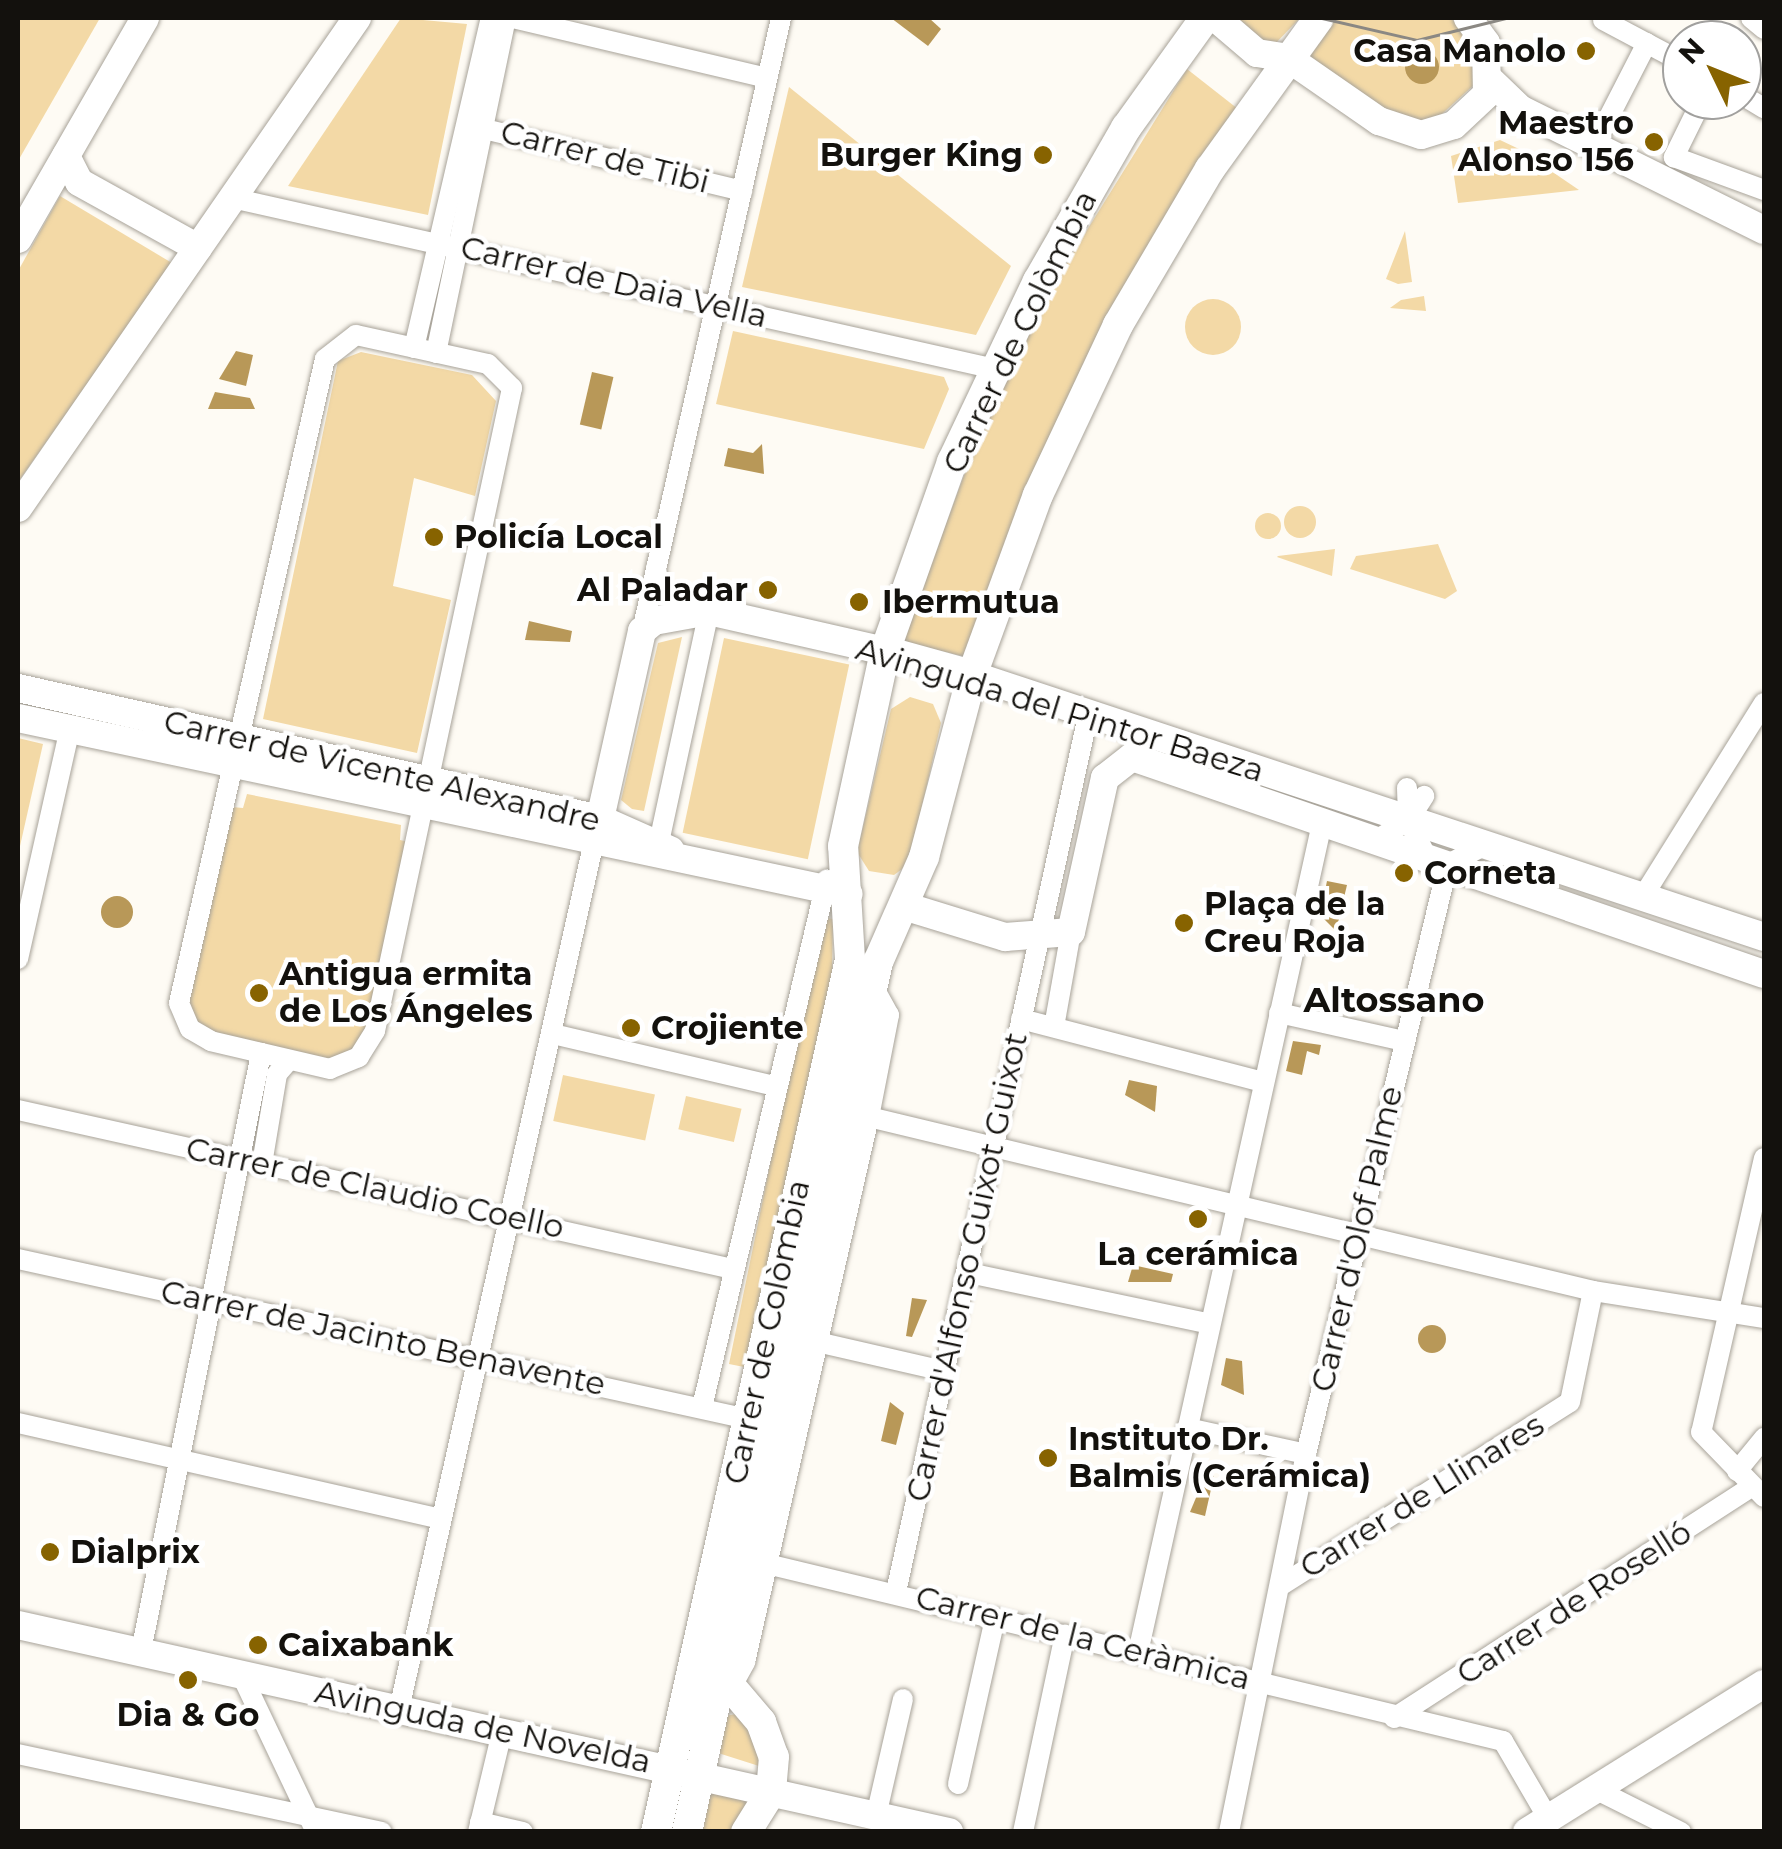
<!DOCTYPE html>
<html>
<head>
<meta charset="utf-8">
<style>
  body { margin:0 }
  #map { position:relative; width:1782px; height:1849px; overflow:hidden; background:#fefbf4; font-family:Montserrat,sans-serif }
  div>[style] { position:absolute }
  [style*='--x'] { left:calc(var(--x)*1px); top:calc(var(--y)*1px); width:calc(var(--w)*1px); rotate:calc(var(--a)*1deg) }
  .green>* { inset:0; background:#f3d9a6; transform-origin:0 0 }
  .round { border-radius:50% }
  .water>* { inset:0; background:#b89858; transform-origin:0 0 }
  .roads { filter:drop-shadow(0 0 2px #a8a399) drop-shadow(0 0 2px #a8a399) }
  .street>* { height:20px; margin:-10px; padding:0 10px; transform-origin:10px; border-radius:10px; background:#fff }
  .secondary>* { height:28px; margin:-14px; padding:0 14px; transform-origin:14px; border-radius:14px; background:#fff }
  .primary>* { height:30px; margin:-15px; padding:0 15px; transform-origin:15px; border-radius:15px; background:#fff }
  .tram>* { height:2.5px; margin:-1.25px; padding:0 1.25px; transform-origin:1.25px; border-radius:1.25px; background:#8b8883 }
  .dots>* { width:28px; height:28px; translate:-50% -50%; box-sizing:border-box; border:5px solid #fff; border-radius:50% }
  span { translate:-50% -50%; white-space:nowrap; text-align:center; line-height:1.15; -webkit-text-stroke:9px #fff; paint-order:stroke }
  .poi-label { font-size:32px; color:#13110d; font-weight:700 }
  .right { translate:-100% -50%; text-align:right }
  .left { translate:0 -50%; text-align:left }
  .street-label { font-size:32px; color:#13110d }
  .neighbourhood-label { font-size:35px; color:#13110d; font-weight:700 }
  .frame { position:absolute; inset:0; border:20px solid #13110d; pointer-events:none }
  .north { position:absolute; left:1662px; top:20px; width:100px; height:100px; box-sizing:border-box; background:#fff; border:2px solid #a1a09e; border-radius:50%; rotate:313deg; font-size:28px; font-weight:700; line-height:40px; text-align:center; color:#13110d }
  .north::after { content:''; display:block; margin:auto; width:35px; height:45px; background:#876300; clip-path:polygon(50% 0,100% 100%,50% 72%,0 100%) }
</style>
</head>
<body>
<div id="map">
  <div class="green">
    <div style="clip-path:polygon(18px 18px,100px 18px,18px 161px)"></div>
    <div style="clip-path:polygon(401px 18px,467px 24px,428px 215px,288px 186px)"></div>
    <div style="clip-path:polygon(1238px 18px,1300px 18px,1271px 48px)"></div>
    <div style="clip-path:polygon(1335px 18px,1451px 18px,1474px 45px,1476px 83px,1431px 124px,1400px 121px,1307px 58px)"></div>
    <div style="clip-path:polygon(1187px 69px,1238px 109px,967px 657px,902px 642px,975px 446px,1051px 288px)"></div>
    <div style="clip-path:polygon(789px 87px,1011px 266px,976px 335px,742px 287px)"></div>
    <div style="clip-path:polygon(1500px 140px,1519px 149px,1579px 190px,1458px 203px,1451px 156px)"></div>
    <div style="clip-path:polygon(60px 196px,172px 263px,18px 482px,18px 271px)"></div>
    <div style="clip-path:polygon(1405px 231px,1412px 282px,1398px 284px,1386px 279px)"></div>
    <div style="clip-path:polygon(1424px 296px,1426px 311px,1390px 308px,1401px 300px)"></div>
    <div class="round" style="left:1185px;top:299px;width:56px;height:56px"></div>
    <div style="clip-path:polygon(733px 331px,944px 377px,949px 389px,924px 449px,716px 404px)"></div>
    <div style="clip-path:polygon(361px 352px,472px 375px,496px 401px,475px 496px,414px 478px,393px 586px,451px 600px,417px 753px,263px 719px,338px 361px)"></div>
    <div class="round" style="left:1284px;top:506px;width:32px;height:32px"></div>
    <div class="round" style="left:1255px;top:513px;width:26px;height:26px"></div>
    <div style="clip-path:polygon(1438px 544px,1457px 591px,1445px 599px,1350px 569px,1356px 556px)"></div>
    <div style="clip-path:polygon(1335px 549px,1332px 576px,1277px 557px,1278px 556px)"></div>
    <div style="clip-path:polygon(682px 637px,644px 811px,632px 809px,621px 800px,658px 643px)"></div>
    <div style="left:724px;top:638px;width:128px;height:199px;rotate:12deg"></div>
    <div style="clip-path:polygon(910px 697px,933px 704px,941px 723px,909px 864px,894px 875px,869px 871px,857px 852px,891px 709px)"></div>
    <div style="clip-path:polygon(18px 738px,43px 744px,18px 855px)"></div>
    <div style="clip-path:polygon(247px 794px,401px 825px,400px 840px,409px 842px,366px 1039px,339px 1061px,208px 1035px,193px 1023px,188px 1003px,232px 807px,243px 808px)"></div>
    <div style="clip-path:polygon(821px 917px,833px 919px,832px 975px,744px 1367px,729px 1364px)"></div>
    <div style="left:563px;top:1075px;width:94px;height:47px;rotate:12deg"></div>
    <div style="left:686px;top:1096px;width:57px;height:34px;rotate:13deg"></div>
    <div style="clip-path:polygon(742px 1713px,764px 1762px,759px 1766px,715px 1752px,725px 1716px)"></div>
    <div style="clip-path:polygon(709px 1792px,751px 1799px,731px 1831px,700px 1832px)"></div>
  </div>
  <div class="water">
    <div style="clip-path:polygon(891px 18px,929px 18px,941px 29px,928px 46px)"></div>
    <div class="round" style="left:1405px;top:50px;width:34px;height:34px"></div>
    <div style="clip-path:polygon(236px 351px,253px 355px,246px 386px,219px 379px)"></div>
    <div style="left:592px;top:372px;width:22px;height:54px;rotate:13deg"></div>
    <div style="clip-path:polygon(215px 392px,250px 398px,255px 409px,208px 409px)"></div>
    <div style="clip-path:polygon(762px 444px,764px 474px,724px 466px,728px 448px,753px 453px)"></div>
    <div style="clip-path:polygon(529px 621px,572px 631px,570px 642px,525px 640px)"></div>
    <div style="clip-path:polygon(1327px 881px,1347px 885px,1336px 931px,1320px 915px)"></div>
    <div class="round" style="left:101px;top:896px;width:32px;height:32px"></div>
    <div style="clip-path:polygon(1293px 1041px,1321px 1045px,1319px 1055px,1307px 1051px,1302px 1075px,1286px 1071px)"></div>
    <div style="clip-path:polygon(1129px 1080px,1157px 1086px,1155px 1112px,1125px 1095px)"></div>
    <div style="clip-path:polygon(1133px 1265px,1173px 1274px,1171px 1282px,1128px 1282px)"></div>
    <div style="clip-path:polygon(912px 1298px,927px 1300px,912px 1337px,906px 1336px)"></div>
    <div class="round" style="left:1418px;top:1325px;width:28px;height:28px"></div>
    <div style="clip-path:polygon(1226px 1358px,1242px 1361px,1244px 1395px,1221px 1385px)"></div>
    <div style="clip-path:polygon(890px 1402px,904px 1413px,896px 1445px,881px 1441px)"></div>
    <div style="clip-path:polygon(1206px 1474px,1214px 1476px,1205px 1516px,1190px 1512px)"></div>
  </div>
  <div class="roads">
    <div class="street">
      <div style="--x:513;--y:18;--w:261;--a:13.3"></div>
      <div style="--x:1751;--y:18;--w:17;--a:40"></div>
      <div style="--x:1603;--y:20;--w:89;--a:28"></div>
      <div style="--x:1742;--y:95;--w:26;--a:31"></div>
      <div style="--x:1702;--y:100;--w:64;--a:116.2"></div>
      <div style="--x:1674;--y:157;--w:96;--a:20.1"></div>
      <div style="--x:472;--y:126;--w:278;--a:13.5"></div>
      <div style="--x:1593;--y:148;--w:118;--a:-62.8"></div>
      <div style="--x:232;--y:198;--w:782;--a:12.63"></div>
      <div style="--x:356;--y:335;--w:135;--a:12.4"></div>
      <div style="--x:488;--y:364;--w:34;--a:45"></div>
      <div style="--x:512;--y:388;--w:657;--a:102.03"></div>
      <div style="--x:375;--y:1031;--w:31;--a:122"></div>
      <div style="--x:359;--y:1057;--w:31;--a:158"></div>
      <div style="--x:330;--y:1069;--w:122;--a:-166.8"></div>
      <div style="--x:211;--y:1041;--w:24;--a:-150"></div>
      <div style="--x:190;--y:1029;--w:28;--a:-113"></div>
      <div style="--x:179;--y:1003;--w:660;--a:-77.23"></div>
      <div style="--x:325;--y:359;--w:39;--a:-38"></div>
      <div style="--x:414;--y:348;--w:339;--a:-76.9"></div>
      <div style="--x:436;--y:353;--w:342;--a:-78.2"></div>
      <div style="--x:656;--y:568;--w:24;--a:81"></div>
      <div style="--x:660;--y:592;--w:53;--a:21.2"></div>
      <div style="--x:709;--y:611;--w:240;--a:102.2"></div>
      <div style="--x:642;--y:631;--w:629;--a:-77.22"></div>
      <div style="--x:1407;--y:788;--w:33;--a:88"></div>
      <div style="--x:1408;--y:821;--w:41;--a:62.2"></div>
      <div style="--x:1376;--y:840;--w:37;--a:-31"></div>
      <div style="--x:1408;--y:821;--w:30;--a:-57"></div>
      <div style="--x:1642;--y:898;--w:230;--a:-58"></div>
      <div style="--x:18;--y:959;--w:236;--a:-77.3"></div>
      <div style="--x:1279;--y:1013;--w:128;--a:12.6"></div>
      <div style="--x:1021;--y:1019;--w:249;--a:14.6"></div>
      <div style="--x:1054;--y:1027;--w:97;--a:-79.9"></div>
      <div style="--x:553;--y:1034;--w:227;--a:13.2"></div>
      <div style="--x:18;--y:1110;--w:732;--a:12.54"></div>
      <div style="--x:869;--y:1117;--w:745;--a:13.51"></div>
      <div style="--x:1593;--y:1291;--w:173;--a:9"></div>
      <div style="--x:1764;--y:1158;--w:281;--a:102.9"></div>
      <div style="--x:1701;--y:1432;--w:91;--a:45.9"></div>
      <div style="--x:262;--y:1164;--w:91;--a:-80.5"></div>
      <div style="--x:277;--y:1074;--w:18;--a:-49"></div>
      <div style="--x:18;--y:1259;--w:747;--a:12.36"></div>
      <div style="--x:969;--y:1273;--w:243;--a:11.9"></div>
      <div style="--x:817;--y:1342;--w:130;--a:12.9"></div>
      <div style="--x:703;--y:1403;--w:538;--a:-76.69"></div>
      <div style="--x:18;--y:1423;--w:434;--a:12.8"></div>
      <div style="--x:1187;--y:1428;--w:122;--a:12.3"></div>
      <div style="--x:1737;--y:1471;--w:43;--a:-50.7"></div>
      <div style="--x:767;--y:1564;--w:757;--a:13.52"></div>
      <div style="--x:1503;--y:1741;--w:89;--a:59.7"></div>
      <div style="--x:1280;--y:1586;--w:343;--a:-32.4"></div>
      <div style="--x:1570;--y:1402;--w:113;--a:-78.3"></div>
      <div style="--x:896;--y:1592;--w:897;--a:-77.64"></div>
      <div style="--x:1139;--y:1648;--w:845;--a:-77.49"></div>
      <div style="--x:141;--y:1651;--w:610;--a:-78.65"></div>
      <div style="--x:241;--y:1674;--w:175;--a:64.6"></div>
      <div style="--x:727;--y:1695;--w:38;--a:-61"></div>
      <div style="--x:745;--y:1662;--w:559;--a:-77.18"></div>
      <div style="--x:869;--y:1117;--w:104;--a:-78.9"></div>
      <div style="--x:889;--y:1015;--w:33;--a:-119"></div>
      <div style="--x:402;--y:1696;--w:871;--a:-77.34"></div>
      <div style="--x:1394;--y:1718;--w:427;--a:-32.9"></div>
      <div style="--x:18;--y:1754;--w:372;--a:12.1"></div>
      <div style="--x:958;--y:1784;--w:170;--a:-77.4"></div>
      <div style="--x:1597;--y:1790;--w:94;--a:26.6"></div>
      <div style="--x:876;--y:1816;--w:120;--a:-77"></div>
      <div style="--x:480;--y:1822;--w:44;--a:13.1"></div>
      <div style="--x:478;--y:1832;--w:103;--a:-76.5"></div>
      <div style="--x:1023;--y:1832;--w:202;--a:-78"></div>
      <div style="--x:1229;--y:1832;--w:386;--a:-78.5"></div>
      <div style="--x:1306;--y:1454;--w:607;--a:-76.47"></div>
      <div style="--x:1448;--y:864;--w:40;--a:-26.6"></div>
    </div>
    <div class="secondary">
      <div style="--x:1216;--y:18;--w:54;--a:40.5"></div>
      <div style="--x:1257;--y:53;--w:31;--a:9"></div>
      <div style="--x:1288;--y:58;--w:111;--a:34.7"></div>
      <div style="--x:1379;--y:121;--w:44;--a:18.4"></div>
      <div style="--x:1421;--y:135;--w:34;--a:-17"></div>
      <div style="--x:1454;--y:125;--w:45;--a:-43.2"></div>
      <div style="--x:1487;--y:94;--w:51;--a:-91.1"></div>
      <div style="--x:1486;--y:43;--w:31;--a:-126"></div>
      <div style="--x:1490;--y:80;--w:42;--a:44"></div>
      <div style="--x:1520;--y:109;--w:272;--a:26.4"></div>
      <div style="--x:66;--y:156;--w:29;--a:63"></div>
      <div style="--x:79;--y:182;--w:136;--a:29"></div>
      <div style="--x:18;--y:239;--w:255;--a:-60.1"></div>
      <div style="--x:18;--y:508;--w:596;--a:-55.32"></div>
      <div style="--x:972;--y:675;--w:834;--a:18.3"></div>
      <div style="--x:18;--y:688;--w:597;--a:12.69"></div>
      <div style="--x:600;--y:819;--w:77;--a:23.9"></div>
      <div style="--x:18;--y:718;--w:849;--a:11.96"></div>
      <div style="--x:600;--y:819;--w:193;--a:-77.4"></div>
      <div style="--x:642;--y:631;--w:16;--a:-40"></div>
      <div style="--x:654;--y:621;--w:56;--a:-10.3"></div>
      <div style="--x:709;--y:611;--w:180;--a:12.8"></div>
      <div style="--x:904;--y:906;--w:106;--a:17.1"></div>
      <div style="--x:1005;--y:937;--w:66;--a:-4.3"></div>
      <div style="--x:1071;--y:932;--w:158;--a:-77.6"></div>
      <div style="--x:1105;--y:778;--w:34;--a:-38"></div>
      <div style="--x:1132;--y:757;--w:668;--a:18.95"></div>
      <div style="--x:18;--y:1625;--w:954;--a:12.54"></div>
      <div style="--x:1527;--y:1832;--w:279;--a:-32"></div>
    </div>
    <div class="primary">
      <div style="--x:885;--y:651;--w:90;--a:15.4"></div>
      <div style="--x:721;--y:1675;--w:62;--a:49.6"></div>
      <div style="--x:761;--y:1722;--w:37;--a:70"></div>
      <div style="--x:774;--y:1757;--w:35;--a:95"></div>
      <div style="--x:771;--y:1792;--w:47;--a:122"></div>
      <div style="--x:656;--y:1832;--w:894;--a:-77.47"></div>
      <div style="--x:850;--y:959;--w:113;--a:-93.5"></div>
      <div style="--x:843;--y:846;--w:199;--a:-77.8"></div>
      <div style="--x:885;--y:651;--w:201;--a:-70.5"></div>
      <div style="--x:952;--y:462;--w:200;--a:-64.6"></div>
      <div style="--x:1038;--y:281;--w:177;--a:-60.1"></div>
      <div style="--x:1126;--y:128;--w:135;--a:-54.3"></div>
      <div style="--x:687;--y:1832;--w:891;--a:-77.62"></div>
      <div style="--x:878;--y:962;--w:115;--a:-66.3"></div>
      <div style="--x:924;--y:857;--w:188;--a:-75.2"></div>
      <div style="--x:972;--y:675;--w:192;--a:-69.9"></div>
      <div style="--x:1038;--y:495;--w:188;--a:-64.8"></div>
      <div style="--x:1118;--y:325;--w:181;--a:-59.5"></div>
      <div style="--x:1210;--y:169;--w:186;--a:-54.2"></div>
    </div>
  </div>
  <div class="tram">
    <div style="--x:1322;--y:18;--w:98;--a:13"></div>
    <div style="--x:1417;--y:40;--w:92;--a:-13.9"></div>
  </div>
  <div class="dots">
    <div style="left:1586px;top:51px;background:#876300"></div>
    <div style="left:1654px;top:142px;background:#876300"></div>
    <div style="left:1043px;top:155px;background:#876300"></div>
    <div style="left:434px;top:537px;background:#876300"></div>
    <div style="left:768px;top:590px;background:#876300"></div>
    <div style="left:859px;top:602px;background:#876300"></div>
    <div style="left:1404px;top:873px;background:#876300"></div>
    <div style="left:1184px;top:923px;background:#876300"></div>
    <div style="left:259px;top:993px;background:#876300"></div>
    <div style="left:631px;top:1028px;background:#876300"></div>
    <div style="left:1198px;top:1219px;background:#876300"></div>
    <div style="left:1048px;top:1458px;background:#876300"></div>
    <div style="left:50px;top:1552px;background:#876300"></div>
    <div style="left:258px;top:1645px;background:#876300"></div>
    <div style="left:188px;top:1680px;background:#876300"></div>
  </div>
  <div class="poi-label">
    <span class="right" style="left:1566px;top:51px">Casa Manolo</span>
    <span class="right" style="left:1634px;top:142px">Maestro<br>Alonso 156</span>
    <span class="right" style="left:1023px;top:155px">Burger King</span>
    <span class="left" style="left:454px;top:537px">Policía Local</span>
    <span class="right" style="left:748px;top:590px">Al Paladar</span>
    <span class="left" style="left:882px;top:602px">Ibermutua</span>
    <span class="left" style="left:1424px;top:873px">Corneta</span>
    <span class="left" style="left:1204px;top:923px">Plaça de la<br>Creu Roja</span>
    <span class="left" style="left:279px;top:993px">Antigua ermita<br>de Los Ángeles</span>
    <span class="left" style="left:651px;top:1028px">Crojiente</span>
    <span style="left:1198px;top:1254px">La cerámica</span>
    <span class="left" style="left:1068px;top:1458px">Instituto Dr.<br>Balmis (Cerámica)</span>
    <span class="left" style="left:70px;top:1552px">Dialprix</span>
    <span class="left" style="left:278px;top:1645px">Caixabank</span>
    <span style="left:188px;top:1715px">Dia &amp; Go</span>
  </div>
  <div class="street-label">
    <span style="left:605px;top:157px;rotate:14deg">Carrer de Tibi</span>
    <span style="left:614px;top:282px;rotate:13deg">Carrer de Daia Vella</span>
    <span style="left:1020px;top:332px;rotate:-64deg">Carrer de Colòmbia</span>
    <span style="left:1060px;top:710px;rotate:17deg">Avinguda del Pintor Baeza</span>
    <span style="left:382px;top:771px;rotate:13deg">Carrer de Vicente Alexandre</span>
    <span style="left:375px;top:1188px;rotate:12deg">Carrer de Claudio Coello</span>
    <span style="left:1357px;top:1239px;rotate:-77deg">Carrer d'Olof Palme</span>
    <span style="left:967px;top:1267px;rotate:-78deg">Carrer d'Alfonso Guixot Guixot</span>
    <span style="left:767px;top:1332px;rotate:-78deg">Carrer de Colòmbia</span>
    <span style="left:383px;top:1338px;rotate:12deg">Carrer de Jacinto Benavente</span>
    <span style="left:1422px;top:1496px;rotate:-32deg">Carrer de Llinares</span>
    <span style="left:1574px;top:1603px;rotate:-33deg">Carrer de Roselló</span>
    <span style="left:1083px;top:1638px;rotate:14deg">Carrer de la Ceràmica</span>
    <span style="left:483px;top:1727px;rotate:12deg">Avinguda de Novelda</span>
  </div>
  <div class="neighbourhood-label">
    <span style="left:1394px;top:1000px">Altossano</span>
  </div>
  <div class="frame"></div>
  <div class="north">N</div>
</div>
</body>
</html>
